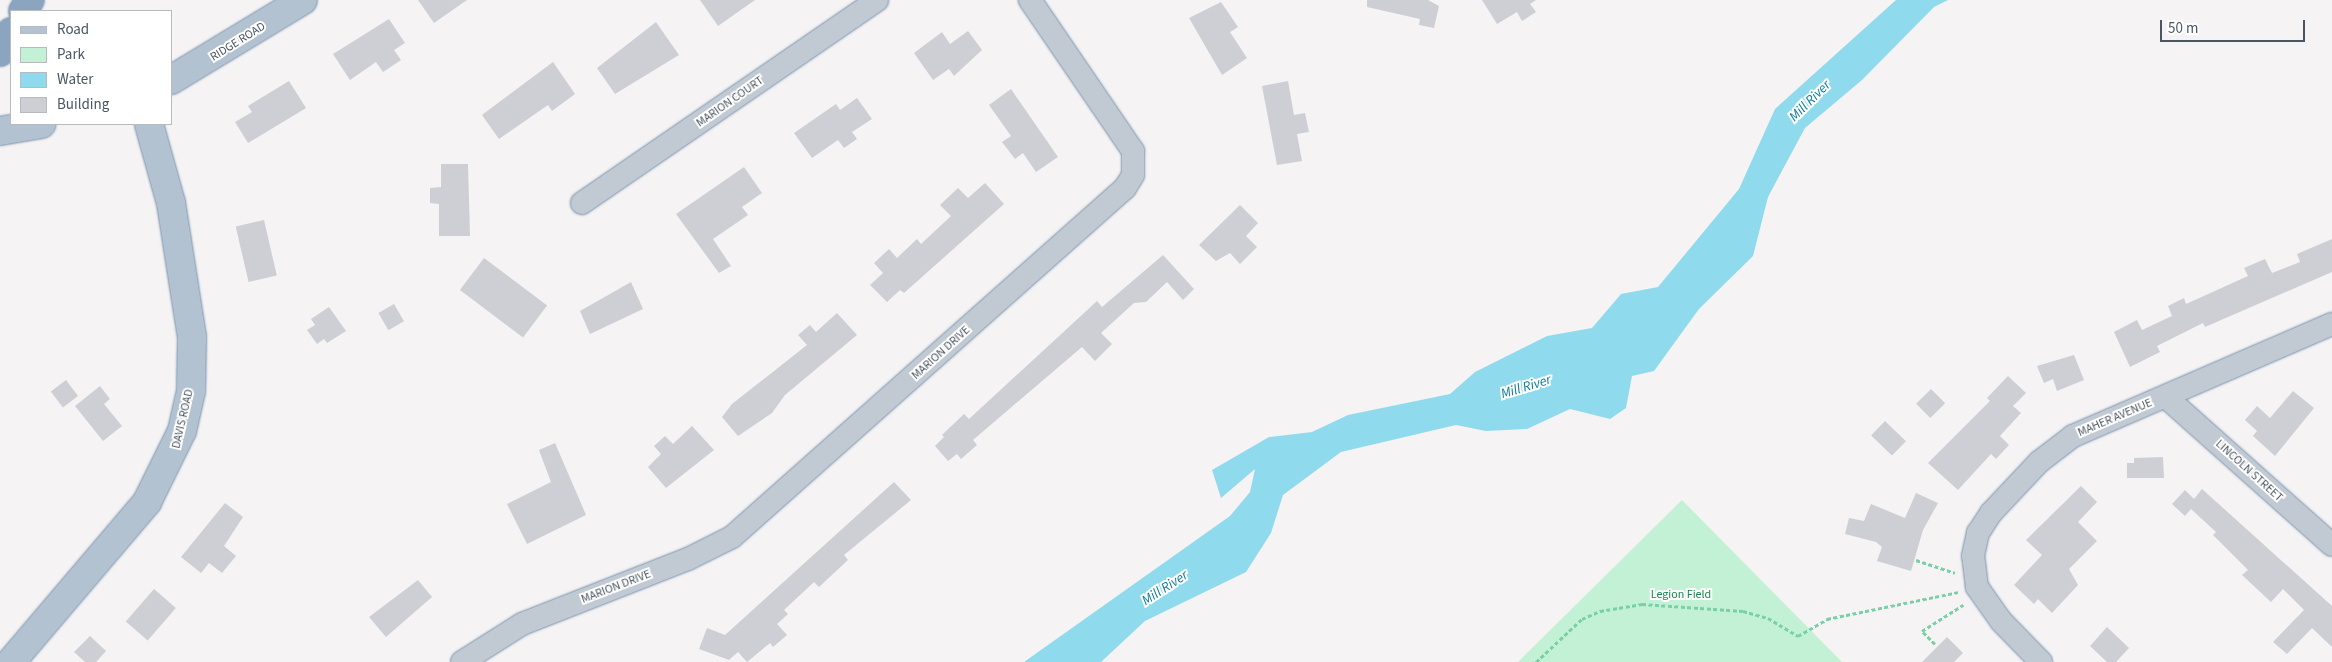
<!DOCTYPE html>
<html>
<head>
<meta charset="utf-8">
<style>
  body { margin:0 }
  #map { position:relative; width:2332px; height:662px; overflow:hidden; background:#f5f3f3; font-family:"Source Sans 3",sans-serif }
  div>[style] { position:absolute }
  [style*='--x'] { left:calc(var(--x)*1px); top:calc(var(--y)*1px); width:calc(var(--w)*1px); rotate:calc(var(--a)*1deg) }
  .green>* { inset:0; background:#c3f1d5 }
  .water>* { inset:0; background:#90daee }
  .building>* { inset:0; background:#cdcfd5; transform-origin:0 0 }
  .path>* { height:3px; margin-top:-1.5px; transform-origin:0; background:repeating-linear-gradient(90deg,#7ad0a6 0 4px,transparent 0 6.5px) }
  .roads { filter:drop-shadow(0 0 1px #7690ad) drop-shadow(0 0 1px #7690ad) }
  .minor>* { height:22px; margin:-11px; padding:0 11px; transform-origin:11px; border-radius:11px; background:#c1cad2 }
  .major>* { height:28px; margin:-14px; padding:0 14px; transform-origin:14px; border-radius:14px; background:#b3c2d1 }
  .highway>* { height:28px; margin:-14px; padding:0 14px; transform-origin:14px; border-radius:14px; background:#8ba5c1 }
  span { translate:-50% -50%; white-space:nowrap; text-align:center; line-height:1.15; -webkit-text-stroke:4px #fff; paint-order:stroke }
  .street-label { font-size:12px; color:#4a5661 }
  .park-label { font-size:12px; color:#17864f }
  .water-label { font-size:14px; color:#0c7c9b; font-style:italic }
  .legend { position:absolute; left:10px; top:10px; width:162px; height:115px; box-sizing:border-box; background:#fff; border:1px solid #b7bbc0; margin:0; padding:6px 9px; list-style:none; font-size:15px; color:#4a5661 }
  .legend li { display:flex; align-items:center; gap:10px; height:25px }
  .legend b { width:25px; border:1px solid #b7bbc0 }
  .scale { position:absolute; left:2160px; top:20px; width:145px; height:22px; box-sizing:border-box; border:2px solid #4a5661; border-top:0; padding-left:6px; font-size:15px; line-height:18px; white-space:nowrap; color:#4a5661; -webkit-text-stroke:4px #fff; paint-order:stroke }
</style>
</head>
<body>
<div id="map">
  <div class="green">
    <div style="clip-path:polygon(1682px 500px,1842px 662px,1518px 662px)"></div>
  </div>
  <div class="water">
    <div style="clip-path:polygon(1896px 0,1948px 0,1934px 7px,1862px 80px,1805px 128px,1768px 197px,1753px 256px,1699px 309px,1654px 371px,1632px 376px,1626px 408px,1610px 419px,1570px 409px,1527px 429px,1486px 431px,1456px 425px,1341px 452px,1283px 495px,1271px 533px,1246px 572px,1145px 621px,1101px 662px,1024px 662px,1230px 516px,1250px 492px,1255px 469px,1221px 498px,1212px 470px,1269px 437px,1312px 432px,1348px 415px,1450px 394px,1475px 372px,1547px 336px,1592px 328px,1621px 294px,1658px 287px,1739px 189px,1775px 109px)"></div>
  </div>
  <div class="building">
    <div style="clip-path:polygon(418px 0,467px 0,434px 23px)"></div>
    <div style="clip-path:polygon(700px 0,755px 0,718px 26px)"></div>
    <div style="clip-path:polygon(1367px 0,1428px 0,1439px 6px,1434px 28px,1419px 25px,1420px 19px,1367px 7px)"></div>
    <div style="clip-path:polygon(1482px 0,1536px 0,1530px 4px,1536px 12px,1522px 21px,1517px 12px,1497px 24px)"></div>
    <div style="clip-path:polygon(1221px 2px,1238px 27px,1230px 32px,1247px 58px,1222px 75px,1189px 18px)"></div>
    <div style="clip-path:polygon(389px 19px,405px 43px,394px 50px,401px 60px,383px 72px,376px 62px,350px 80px,333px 54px)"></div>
    <div style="clip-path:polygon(656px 22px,679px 55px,615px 94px,597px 68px)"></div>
    <div style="clip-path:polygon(968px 31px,982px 50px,954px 76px,949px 69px,933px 80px,914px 53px,942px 32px,950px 44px)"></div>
    <div style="clip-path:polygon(553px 62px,575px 94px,552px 111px,548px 105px,499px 139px,482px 115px)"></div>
    <div style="clip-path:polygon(289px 81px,306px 108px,248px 143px,235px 122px,252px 112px,248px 106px)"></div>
    <div style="clip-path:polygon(1288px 81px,1294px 115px,1305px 113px,1309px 132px,1297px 134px,1302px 161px,1277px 165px,1262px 86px)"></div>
    <div style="clip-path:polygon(1011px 89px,1058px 157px,1036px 172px,1023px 153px,1015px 159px,1002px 142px,1011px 136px,989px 105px)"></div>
    <div style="clip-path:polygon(857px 98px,872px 119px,852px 132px,857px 139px,844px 148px,838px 140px,812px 158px,794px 133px,836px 104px,840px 110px)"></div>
    <div style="clip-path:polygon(441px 164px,468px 164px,470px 236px,439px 236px,439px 204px,430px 203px,430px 188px,441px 187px)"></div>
    <div style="clip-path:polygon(744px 167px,762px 193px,742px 207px,748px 215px,713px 239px,731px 266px,719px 273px,676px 214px)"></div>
    <div style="clip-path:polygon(985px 183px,1004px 204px,904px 293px,900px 290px,887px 302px,870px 285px,883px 273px,874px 263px,889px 249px,897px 258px,917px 239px,921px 244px,951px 216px,940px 205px,958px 188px,968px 198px)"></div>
    <div style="clip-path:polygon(1240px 205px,1258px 223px,1246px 236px,1257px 247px,1240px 264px,1230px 253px,1216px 261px,1199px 245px)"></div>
    <div style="left:264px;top:220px;width:57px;height:29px;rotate:77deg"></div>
    <div style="clip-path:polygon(2332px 239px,2332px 272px,2205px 327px,2203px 323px,2157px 346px,2160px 352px,2130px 367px,2114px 332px,2137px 320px,2142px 330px,2172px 316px,2168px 306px,2184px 298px,2186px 304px,2248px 276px,2244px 268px,2265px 259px,2272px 273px,2300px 262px,2297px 254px)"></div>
    <div style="clip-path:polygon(1163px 255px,1194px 289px,1183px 300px,1167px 282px,1146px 302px,1134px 303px,1101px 333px,1112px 344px,1095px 361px,1082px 347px,973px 440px,977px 445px,961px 459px,957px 454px,948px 461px,935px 446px,944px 437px,942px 435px,964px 414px,969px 419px,1097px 301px,1102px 307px)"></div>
    <div style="left:484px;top:258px;width:79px;height:40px;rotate:37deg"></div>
    <div style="clip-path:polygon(631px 282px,643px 309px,590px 334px,580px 311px)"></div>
    <div style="left:394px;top:304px;width:20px;height:18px;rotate:60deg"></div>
    <div style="clip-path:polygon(329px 307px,346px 331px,327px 343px,324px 339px,317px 344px,307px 330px,315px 325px,311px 319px)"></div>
    <div style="clip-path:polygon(837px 313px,857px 335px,785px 395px,772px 413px,738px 436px,722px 417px,732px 404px,807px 345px,798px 335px,810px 325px,816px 332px)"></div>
    <div style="clip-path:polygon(2074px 355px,2084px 380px,2057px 391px,2053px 379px,2044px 383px,2037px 366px)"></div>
    <div style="clip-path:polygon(2008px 376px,2026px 393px,2013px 406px,2021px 413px,2000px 436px,2009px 445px,1996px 459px,1991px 454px,1958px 490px,1928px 463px,1990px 401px,1987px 398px)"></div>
    <div style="left:66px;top:380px;width:20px;height:19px;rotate:53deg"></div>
    <div style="clip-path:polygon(100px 386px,110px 399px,104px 404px,122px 426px,103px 441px,75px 406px)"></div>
    <div style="left:1931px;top:389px;width:20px;height:21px;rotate:45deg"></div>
    <div style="clip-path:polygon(2293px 391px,2314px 408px,2275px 456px,2253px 436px,2257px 431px,2245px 420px,2257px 406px,2270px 418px)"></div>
    <div style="left:1885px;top:421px;width:29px;height:20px;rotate:44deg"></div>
    <div style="clip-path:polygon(692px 426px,714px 450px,666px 488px,648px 467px,661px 454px,654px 446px,665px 436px,673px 444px)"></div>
    <div style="clip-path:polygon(555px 443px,586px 515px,527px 544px,507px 504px,551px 482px,539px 450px)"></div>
    <div style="clip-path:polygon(2163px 457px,2164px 478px,2127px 478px,2127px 463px,2134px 463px,2134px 458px)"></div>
    <div style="clip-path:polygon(894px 482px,911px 500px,844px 555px,848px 560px,819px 587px,814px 582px,784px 610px,788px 614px,777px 624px,787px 635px,773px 647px,770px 643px,747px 662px,738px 652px,729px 660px,699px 649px,707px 628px,725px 635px)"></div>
    <div style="clip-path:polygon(2081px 486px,2097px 502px,2078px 522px,2097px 541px,2069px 569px,2078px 585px,2052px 613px,2038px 599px,2034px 604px,2014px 585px,2042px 555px,2026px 540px)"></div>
    <div style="clip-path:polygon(2202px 489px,2332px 606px,2332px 647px,2312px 628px,2287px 654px,2273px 642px,2304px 610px,2283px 589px,2271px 602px,2242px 575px,2248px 570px,2213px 535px,2216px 532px,2191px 509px,2185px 516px,2172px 504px,2185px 490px,2194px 499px)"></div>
    <div style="clip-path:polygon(1916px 493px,1938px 503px,1923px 530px,1911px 571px,1877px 561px,1882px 547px,1876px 542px,1845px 534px,1849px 518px,1864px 521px,1871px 504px,1905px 518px)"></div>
    <div style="clip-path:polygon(225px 503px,243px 517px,224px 546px,236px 556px,222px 573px,209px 563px,201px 573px,181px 557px)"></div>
    <div style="clip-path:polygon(418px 580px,432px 597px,386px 637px,369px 617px)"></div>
    <div style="left:154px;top:589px;width:29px;height:43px;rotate:41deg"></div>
    <div style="clip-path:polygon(2107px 627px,2129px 648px,2116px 662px,2107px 662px,2090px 646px)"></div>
    <div style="clip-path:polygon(90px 636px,106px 651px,96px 662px,85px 662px,74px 652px)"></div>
    <div style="clip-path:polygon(1947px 637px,1963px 653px,1954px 662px,1922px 662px)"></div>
  </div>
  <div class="path">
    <div style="--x:1916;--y:560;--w:41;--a:18.4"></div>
    <div style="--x:1935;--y:644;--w:18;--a:-135"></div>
    <div style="--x:1922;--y:631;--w:49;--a:-32.4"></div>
    <div style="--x:1536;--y:662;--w:63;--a:-43.1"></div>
    <div style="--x:1582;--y:619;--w:20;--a:-24"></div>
    <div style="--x:1600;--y:611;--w:43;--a:-9.5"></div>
    <div style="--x:1642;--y:604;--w:101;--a:4"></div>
    <div style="--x:1743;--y:611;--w:26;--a:16"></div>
    <div style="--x:1768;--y:618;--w:35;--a:31"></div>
    <div style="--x:1798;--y:636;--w:34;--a:-30"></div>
    <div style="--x:1827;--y:619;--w:135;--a:-11.6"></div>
  </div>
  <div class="roads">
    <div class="minor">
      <div style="--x:582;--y:203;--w:358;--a:-34.5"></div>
      <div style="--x:2166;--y:397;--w:222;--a:41.7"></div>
      <div style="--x:462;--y:662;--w:71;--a:-32.3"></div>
      <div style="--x:522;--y:624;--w:178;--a:-21.4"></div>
      <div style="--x:688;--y:559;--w:49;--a:-26.6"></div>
      <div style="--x:732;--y:537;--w:526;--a:-41.61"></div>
      <div style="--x:1125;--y:188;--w:15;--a:-58"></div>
      <div style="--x:1133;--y:175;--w:24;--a:-90"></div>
      <div style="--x:1133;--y:151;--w:183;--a:-124.3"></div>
      <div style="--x:2041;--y:662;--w:57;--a:-134.3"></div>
      <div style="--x:2001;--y:621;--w:42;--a:-125.2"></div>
      <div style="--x:1977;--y:587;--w:31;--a:-97"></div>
      <div style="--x:1973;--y:556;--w:24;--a:-78"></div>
      <div style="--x:1978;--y:533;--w:24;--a:-57"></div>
      <div style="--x:1991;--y:513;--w:70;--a:-46.7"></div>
      <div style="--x:2039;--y:462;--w:43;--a:-37.4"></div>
      <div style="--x:2073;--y:436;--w:282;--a:-23.4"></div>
    </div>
    <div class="major">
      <div style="--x:171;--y:80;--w:154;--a:-31.2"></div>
      <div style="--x:0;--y:131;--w:42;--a:-9.7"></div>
      <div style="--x:11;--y:662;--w:210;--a:-49.6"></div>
      <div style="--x:147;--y:502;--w:79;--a:-63.8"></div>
      <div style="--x:182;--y:431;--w:41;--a:-77.3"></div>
      <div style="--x:191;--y:391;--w:54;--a:-88.9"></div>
      <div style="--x:192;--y:337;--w:136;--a:-98.9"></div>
      <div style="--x:171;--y:203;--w:82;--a:-105.6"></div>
    </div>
    <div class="highway">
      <div style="--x:23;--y:11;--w:13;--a:-58"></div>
      <div style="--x:0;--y:52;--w:23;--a:-61"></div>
    </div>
  </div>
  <div class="street-label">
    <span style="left:238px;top:42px;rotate:-32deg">RIDGE ROAD</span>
    <span style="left:730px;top:102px;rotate:-35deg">MARION COURT</span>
    <span style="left:941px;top:353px;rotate:-42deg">MARION DRIVE</span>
    <span style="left:2115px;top:418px;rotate:-23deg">MAHER AVENUE</span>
    <span style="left:183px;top:419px;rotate:-77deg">DAVIS ROAD</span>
    <span style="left:2249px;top:471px;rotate:42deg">LINCOLN STREET</span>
    <span style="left:616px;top:587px;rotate:-21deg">MARION DRIVE</span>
  </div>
  <div class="park-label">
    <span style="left:1681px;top:595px">Legion Field</span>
  </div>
  <div class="water-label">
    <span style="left:1810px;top:101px;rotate:-45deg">Mill River</span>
    <span style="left:1526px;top:387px;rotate:-17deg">Mill River</span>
    <span style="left:1165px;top:588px;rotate:-33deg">Mill River</span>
  </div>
  <ul class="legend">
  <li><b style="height:6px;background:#b3c2d1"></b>Road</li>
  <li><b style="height:14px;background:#c3f1d5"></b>Park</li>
  <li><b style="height:14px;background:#90daee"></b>Water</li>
  <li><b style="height:14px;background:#cdcfd5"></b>Building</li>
  </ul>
  <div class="scale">50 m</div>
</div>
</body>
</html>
